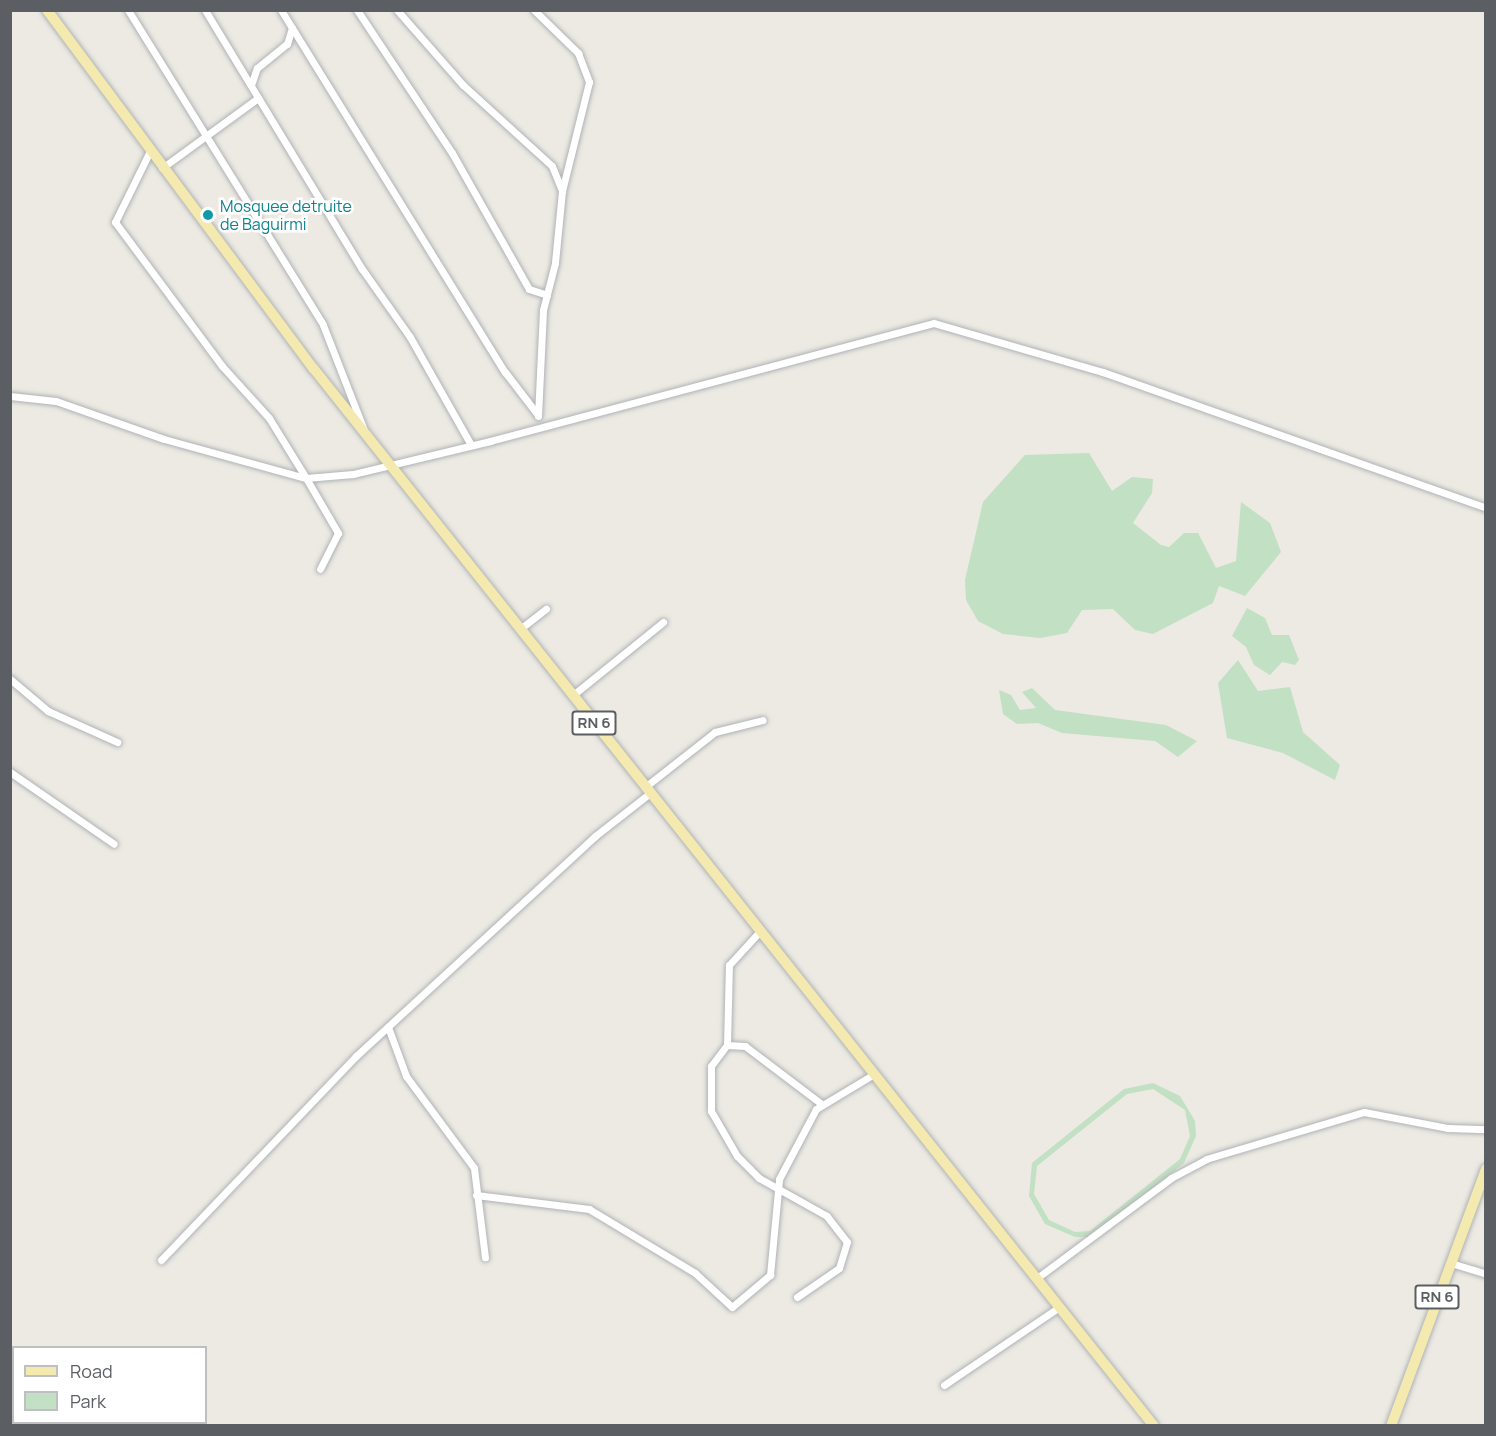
<!DOCTYPE html>
<html>
<head>
<meta charset="utf-8">
<style>
  body { margin:0 }
  #map { position:relative; width:1496px; height:1436px; overflow:hidden; background:#eceae3; font-family:Manrope,sans-serif }
  div>[style] { position:absolute }
  [style*='--x'] { left:calc(var(--x)*1px); top:calc(var(--y)*1px); width:calc(var(--w)*1px); rotate:calc(var(--a)*1deg) }
  .green>* { inset:0; background:#c2e0c3 }
  .roads { filter:drop-shadow(0 0 2px #b0b3b6) drop-shadow(0 0 2px #b0b3b6) }
  .minor>* { height:7px; margin:-3.5px; padding:0 3.5px; transform-origin:3.5px; border-radius:3.5px; background:#fff }
  .primary>* { height:10px; margin:-5px; padding:0 5px; transform-origin:5px; border-radius:5px; background:#f4eab0 }
  .dots>* { width:16px; height:16px; translate:-50% -50%; box-sizing:border-box; border:3px solid #fff; border-radius:50% }
  span { translate:-50% -50%; white-space:nowrap; text-align:center; line-height:1.15; -webkit-text-stroke:5px #fff; paint-order:stroke }
  .shield-label span { padding:2px 4px; background:#fff; border:2px solid; border-radius:4px; -webkit-text-stroke-width:0 }
  .shield-label { font-size:15px; color:#5b5e62; font-weight:700 }
  .culture-label { font-size:16px; color:#0d838f }
  .left { translate:0 -50%; text-align:left }
  .frame { position:absolute; inset:0; border:12px solid #5b5e62; pointer-events:none }
  .legend { position:absolute; left:12px; top:1346px; width:195px; height:78px; box-sizing:border-box; background:#fff; border:2px solid #bdbfc0; margin:0; padding:8px 10px; list-style:none; font-size:18px; color:#5b5e62 }
  .legend li { display:flex; align-items:center; gap:12px; height:30px }
  .legend b { width:30px; border:2px solid #bdbfc0 }
</style>
</head>
<body>
<div id="map">
  <div class="green">
    <div style="clip-path:polygon(1089px 453px,1112px 491px,1132px 477px,1153px 479px,1152px 493px,1133px 523px,1161px 545px,1169px 547px,1184px 533px,1198px 533px,1216px 568px,1236px 561px,1241px 502px,1270px 523px,1281px 552px,1245px 596px,1219px 586px,1213px 603px,1153px 634px,1135px 630px,1113px 609px,1082px 610px,1067px 633px,1040px 638px,1003px 634px,978px 621px,966px 600px,965px 580px,983px 502px,1025px 455px)"></div>
    <div style="clip-path:polygon(1247px 608px,1265px 618px,1272px 635px,1289px 635px,1299px 660px,1295px 665px,1282px 662px,1270px 675px,1254px 665px,1246px 647px,1232px 636px)"></div>
    <div style="clip-path:polygon(1238px 660px,1258px 691px,1290px 687px,1303px 732px,1340px 765px,1335px 780px,1283px 753px,1227px 738px,1218px 683px)"></div>
    <div style="clip-path:polygon(1032px 688px,1055px 710px,1166px 725px,1197px 741px,1178px 757px,1155px 741px,1062px 733px,1038px 723px,1017px 724px,1003px 714px,999px 690px,1011px 695px,1020px 710px,1036px 708px,1022px 692px)"></div>
    <div style="clip-path:polygon(evenodd,1153px 1083px,1180px 1096px,1195px 1121px,1196px 1136px,1184px 1163px,1092px 1237px,1075px 1237px,1045px 1224px,1029px 1196px,1032px 1163px,1124px 1089px,1153px 1083px,1153px 1089px,1185px 1110px,1190px 1136px,1180px 1159px,1090px 1231px,1075px 1232px,1049px 1220px,1034px 1194px,1037px 1166px,1127px 1094px,1153px 1089px)"></div>
  </div>
  <div class="roads">
    <div class="minor">
      <div style="--x:128;--y:10;--w:370;--a:58.2"></div>
      <div style="--x:323;--y:325;--w:113;--a:68.7"></div>
      <div style="--x:205;--y:10;--w:303;--a:58.8"></div>
      <div style="--x:362;--y:269;--w:83;--a:54.8"></div>
      <div style="--x:410;--y:337;--w:124;--a:60.5"></div>
      <div style="--x:281;--y:10;--w:426;--a:58.3"></div>
      <div style="--x:505;--y:372;--w:54;--a:52.5"></div>
      <div style="--x:357;--y:10;--w:172;--a:56.4"></div>
      <div style="--x:452;--y:153;--w:156;--a:60.5"></div>
      <div style="--x:529;--y:289;--w:19;--a:18"></div>
      <div style="--x:397;--y:10;--w:100;--a:48.7"></div>
      <div style="--x:463;--y:85;--w:120;--a:42.3"></div>
      <div style="--x:552;--y:166;--w:27;--a:68"></div>
      <div style="--x:534;--y:10;--w:62;--a:44.3"></div>
      <div style="--x:578;--y:53;--w:31;--a:69"></div>
      <div style="--x:589;--y:82;--w:112;--a:103.9"></div>
      <div style="--x:562;--y:191;--w:72;--a:95.6"></div>
      <div style="--x:555;--y:263;--w:49;--a:104.3"></div>
      <div style="--x:543;--y:310;--w:106;--a:92.7"></div>
      <div style="--x:251;--y:85;--w:18;--a:-71"></div>
      <div style="--x:257;--y:68;--w:38;--a:-39"></div>
      <div style="--x:287;--y:44;--w:17;--a:-73"></div>
      <div style="--x:149;--y:153;--w:77;--a:116.2"></div>
      <div style="--x:115;--y:222;--w:179;--a:53.4"></div>
      <div style="--x:222;--y:366;--w:70;--a:47.9"></div>
      <div style="--x:269;--y:418;--w:70;--a:58.3"></div>
      <div style="--x:306;--y:478;--w:47;--a:-4.9"></div>
      <div style="--x:353;--y:474;--w:141;--a:-13.5"></div>
      <div style="--x:490;--y:441;--w:459;--a:-14.9"></div>
      <div style="--x:934;--y:323;--w:176;--a:16.2"></div>
      <div style="--x:1103;--y:372;--w:406;--a:19.5"></div>
      <div style="--x:162;--y:168;--w:119;--a:-36.1"></div>
      <div style="--x:10;--y:396;--w:46;--a:6.2"></div>
      <div style="--x:56;--y:401;--w:114;--a:19.4"></div>
      <div style="--x:164;--y:439;--w:147;--a:15.4"></div>
      <div style="--x:306;--y:478;--w:64;--a:59.8"></div>
      <div style="--x:338;--y:533;--w:40;--a:116.6"></div>
      <div style="--x:520;--y:629;--w:33;--a:-38"></div>
      <div style="--x:10;--y:679;--w:50;--a:40.1"></div>
      <div style="--x:48;--y:711;--w:76;--a:24.2"></div>
      <div style="--x:573;--y:695;--w:116;--a:-39"></div>
      <div style="--x:10;--y:772;--w:126;--a:34.7"></div>
      <div style="--x:645;--y:787;--w:89;--a:-38.2"></div>
      <div style="--x:715;--y:732;--w:49;--a:-14"></div>
      <div style="--x:388;--y:1027;--w:52;--a:69.8"></div>
      <div style="--x:406;--y:1076;--w:114;--a:53.5"></div>
      <div style="--x:474;--y:1168;--w:90;--a:83"></div>
      <div style="--x:727;--y:1045;--w:80;--a:-88.6"></div>
      <div style="--x:729;--y:965;--w:46;--a:-47.6"></div>
      <div style="--x:476;--y:1195;--w:114;--a:7.1"></div>
      <div style="--x:589;--y:1209;--w:124;--a:31.1"></div>
      <div style="--x:695;--y:1273;--w:50;--a:42.6"></div>
      <div style="--x:732;--y:1307;--w:50;--a:-40.1"></div>
      <div style="--x:770;--y:1275;--w:96;--a:-84.6"></div>
      <div style="--x:779;--y:1179;--w:79;--a:-62.1"></div>
      <div style="--x:816;--y:1109;--w:68;--a:-31.1"></div>
      <div style="--x:161;--y:1260;--w:282;--a:-46.3"></div>
      <div style="--x:356;--y:1056;--w:325;--a:-42.6"></div>
      <div style="--x:595;--y:836;--w:70;--a:-38"></div>
      <div style="--x:1451;--y:1263;--w:37;--a:17"></div>
      <div style="--x:1037;--y:1278;--w:167;--a:-36.7"></div>
      <div style="--x:1171;--y:1178;--w:40;--a:-28"></div>
      <div style="--x:1206;--y:1159;--w:165;--a:-16.6"></div>
      <div style="--x:1364;--y:1112;--w:86;--a:10.8"></div>
      <div style="--x:1448;--y:1128;--w:38;--a:2"></div>
      <div style="--x:797;--y:1297;--w:51;--a:-34.6"></div>
      <div style="--x:839;--y:1268;--w:27;--a:-73"></div>
      <div style="--x:847;--y:1242;--w:33;--a:-128"></div>
      <div style="--x:827;--y:1216;--w:78;--a:-150.8"></div>
      <div style="--x:759;--y:1178;--w:31;--a:-135"></div>
      <div style="--x:737;--y:1156;--w:52;--a:-120"></div>
      <div style="--x:711;--y:1111;--w:45;--a:-90"></div>
      <div style="--x:711;--y:1066;--w:26;--a:-53"></div>
      <div style="--x:727;--y:1045;--w:18;--a:3"></div>
      <div style="--x:745;--y:1046;--w:94;--a:37.2"></div>
      <div style="--x:944;--y:1385;--w:139;--a:-34.1"></div>
    </div>
    <div class="primary">
      <div style="--x:47;--y:10;--w:447;--a:53.4"></div>
      <div style="--x:314;--y:369;--w:1350;--a:51.53"></div>
      <div style="--x:1391;--y:1426;--w:274;--a:-69.7"></div>
    </div>
  </div>
  <div class="dots">
    <div style="left:208px;top:215px;background:#0f9aa8"></div>
  </div>
  <div class="shield-label">
    <span style="left:594px;top:723px">RN 6</span>
    <span style="left:1437px;top:1297px">RN 6</span>
  </div>
  <div class="culture-label">
    <span class="left" style="left:220px;top:215px">Mosquee detruite<br>de Baguirmi</span>
  </div>
  <div class="frame"></div>
  <ul class="legend">
  <li><b style="height:8px;background:#f4eab0"></b>Road</li>
  <li><b style="height:16px;background:#c2e0c3"></b>Park</li>
  </ul>
</div>
</body>
</html>
